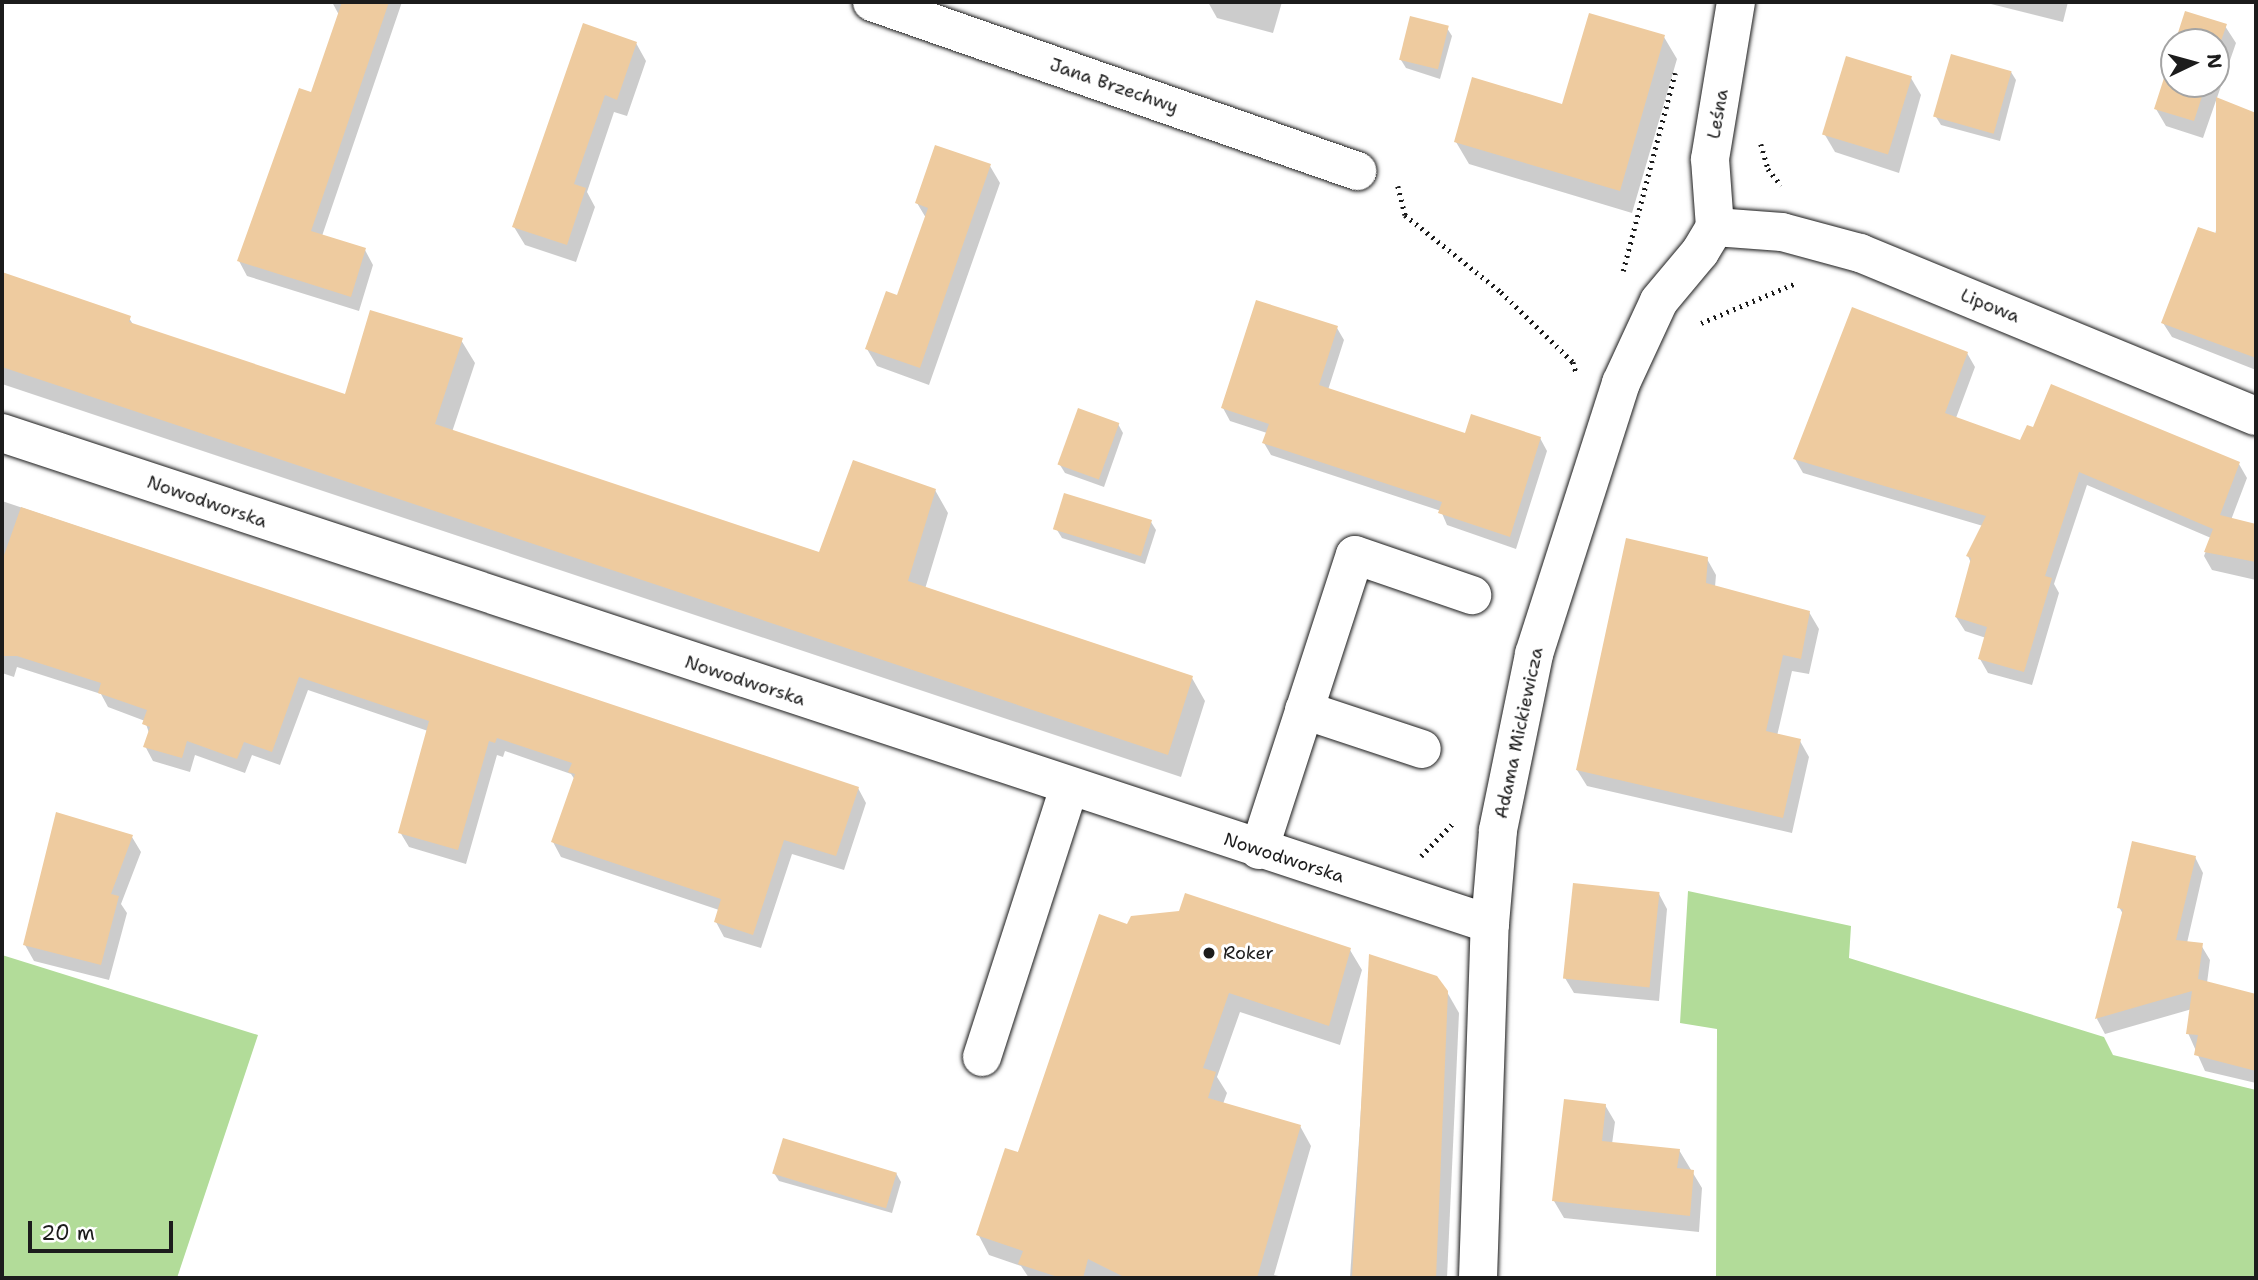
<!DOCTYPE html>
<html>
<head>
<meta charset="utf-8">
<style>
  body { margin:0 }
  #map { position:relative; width:2258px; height:1280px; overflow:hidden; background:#fff; font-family:"Shantell Sans",sans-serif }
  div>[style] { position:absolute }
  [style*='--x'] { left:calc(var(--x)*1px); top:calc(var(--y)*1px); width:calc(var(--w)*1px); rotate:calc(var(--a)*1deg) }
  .green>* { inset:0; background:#b2dc99 }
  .shadow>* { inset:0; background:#0003 }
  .building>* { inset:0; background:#eecb9f; transform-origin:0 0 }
  .path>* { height:4.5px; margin-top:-2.25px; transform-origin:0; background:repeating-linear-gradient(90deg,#1c1c1c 0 2px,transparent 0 7px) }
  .roads { filter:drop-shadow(0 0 2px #1c1c1c) drop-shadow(0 0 2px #1c1c1c) }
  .minor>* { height:38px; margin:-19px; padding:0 19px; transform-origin:19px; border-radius:19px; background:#fff }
  .dots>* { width:19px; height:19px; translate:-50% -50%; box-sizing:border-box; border:4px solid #fff; border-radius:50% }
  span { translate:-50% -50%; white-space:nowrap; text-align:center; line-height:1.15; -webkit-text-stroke:6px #fff; paint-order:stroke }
  .street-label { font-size:18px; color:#1c1c1c }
  .poi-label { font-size:18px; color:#1c1c1c }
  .left { translate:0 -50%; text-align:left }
  .frame { position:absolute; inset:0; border:4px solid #1c1c1c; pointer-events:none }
  .north { position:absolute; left:2160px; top:28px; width:70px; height:70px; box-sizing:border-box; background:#fff; border:2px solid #a4a4a4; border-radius:50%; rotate:85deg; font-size:19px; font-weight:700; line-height:28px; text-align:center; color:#1c1c1c }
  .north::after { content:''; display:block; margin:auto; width:24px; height:32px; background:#1c1c1c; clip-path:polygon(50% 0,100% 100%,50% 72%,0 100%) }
  .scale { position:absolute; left:28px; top:1221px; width:145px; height:32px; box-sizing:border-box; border:4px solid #1c1c1c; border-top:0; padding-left:9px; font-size:21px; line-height:24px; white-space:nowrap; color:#1c1c1c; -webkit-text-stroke:5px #fff; paint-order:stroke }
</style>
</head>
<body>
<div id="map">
  <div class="green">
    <div style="clip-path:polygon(1688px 891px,1851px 926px,1849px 958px,2104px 1037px,2113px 1055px,2256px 1090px,2256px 1278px,1716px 1278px,1717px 1029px,1680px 1023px)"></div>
    <div style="clip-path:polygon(2px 955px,258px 1035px,177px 1278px,2px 1278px)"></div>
  </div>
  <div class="shadow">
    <div style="clip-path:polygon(332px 2px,402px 2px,322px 236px,365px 250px,373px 265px,359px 311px,247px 276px,239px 261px,312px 94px,339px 15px)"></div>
    <div style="clip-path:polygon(1208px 2px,1282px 2px,1273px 33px,1217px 18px)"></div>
    <div style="clip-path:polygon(1983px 2px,2068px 2px,2063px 22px)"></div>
    <div style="clip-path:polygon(2225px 26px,2236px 43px,2203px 138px,2166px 126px,2156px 109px,2174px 52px,2174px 84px,2216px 84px,2216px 42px,2177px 42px)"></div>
    <div style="clip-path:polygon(1447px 28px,1452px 36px,1440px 79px,1406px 68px,1401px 60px)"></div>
    <div style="clip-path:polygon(1664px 37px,1677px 59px,1632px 213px,1469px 164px,1456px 142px,1564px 106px)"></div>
    <div style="clip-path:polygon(636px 43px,646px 61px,627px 116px,614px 112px,587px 192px,595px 207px,576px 262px,525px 245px,514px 227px)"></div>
    <div style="clip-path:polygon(2011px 72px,2016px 80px,2000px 141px,1941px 125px,1936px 117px)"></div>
    <div style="clip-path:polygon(1911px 78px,1921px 95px,1899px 173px,1835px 152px,1825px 135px)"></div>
    <div style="clip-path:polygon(2241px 110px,2256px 115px,2256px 370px,2172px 337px,2163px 323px,2215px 235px)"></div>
    <div style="clip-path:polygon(990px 166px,1000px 183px,929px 385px,877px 366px,867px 349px,898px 297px,926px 218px,917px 203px)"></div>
    <div style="clip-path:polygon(2px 274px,129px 318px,134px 326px,346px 396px,461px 340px,475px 363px,452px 432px,821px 555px,935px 490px,948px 513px,925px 589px,1192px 678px,1205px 701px,1181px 777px,2px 384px)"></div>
    <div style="clip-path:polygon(1337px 328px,1344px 340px,1328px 390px,1466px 435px,1540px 438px,1547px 451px,1516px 549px,1447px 525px,1441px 511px,1271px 455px,1264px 443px,1267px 433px,1230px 421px,1223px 408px)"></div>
    <div style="clip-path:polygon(1967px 353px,1975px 367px,1956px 418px,2021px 442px,2239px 464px,2247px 478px,2231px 520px,2256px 525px,2256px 580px,2212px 570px,2204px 556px,2211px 538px,2087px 485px,2054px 584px,2059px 593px,2032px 685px,1988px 673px,1980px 659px,1986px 638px,1965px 631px,1956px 617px,1971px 563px,1968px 556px,1983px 526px,1803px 473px,1795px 459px)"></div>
    <div style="clip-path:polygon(1118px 424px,1123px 433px,1104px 487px,1065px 473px,1060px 465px)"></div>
    <div style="clip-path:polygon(2px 501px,858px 788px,866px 803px,844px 870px,792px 854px,761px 948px,724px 937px,716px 922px,719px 910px,561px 857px,553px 842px,575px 780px,571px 774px,505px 751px,503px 757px,497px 755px,466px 864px,409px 847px,400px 832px,428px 731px,308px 690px,280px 765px,252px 755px,245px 773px,195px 755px,190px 772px,153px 761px,145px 746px,149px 733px,145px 721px,108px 707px,101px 694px,17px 667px,14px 677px,2px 673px)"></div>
    <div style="clip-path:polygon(1151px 522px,1156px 530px,1145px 564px,1062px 538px,1057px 530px)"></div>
    <div style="clip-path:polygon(1707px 559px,1716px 575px,1715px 587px,1809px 612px,1819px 629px,1809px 674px,1792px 671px,1777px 736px,1800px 741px,1809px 757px,1792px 833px,1587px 786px,1577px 770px)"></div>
    <div style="clip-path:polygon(132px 837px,141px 852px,121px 904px,127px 913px,109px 980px,34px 961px,25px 945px)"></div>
    <div style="clip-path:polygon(2195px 857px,2203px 873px,2187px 943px,2201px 945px,2210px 960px,2207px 983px,2256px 996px,2256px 1083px,2205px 1071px,2188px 1033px,2192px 1009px,2105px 1034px,2097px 1019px,2123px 914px,2119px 907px)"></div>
    <div style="clip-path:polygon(1659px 894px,1667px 909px,1659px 1001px,1574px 993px,1565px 978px)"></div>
    <div style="clip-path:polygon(1128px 927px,1350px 950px,1362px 970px,1340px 1045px,1240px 1012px,1217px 1077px,1227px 1093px,1223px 1104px,1300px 1126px,1311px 1146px,1274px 1275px,1288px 1278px,1029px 1278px,1021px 1266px,989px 1255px,978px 1234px)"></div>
    <div style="clip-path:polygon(1371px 956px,1447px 992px,1459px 1013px,1447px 1278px,1350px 1278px)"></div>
    <div style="clip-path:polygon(1605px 1105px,1615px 1122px,1612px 1144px,1679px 1150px,1702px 1188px,1699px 1232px,1564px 1218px,1554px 1201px)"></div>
    <div style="clip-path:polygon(774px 1173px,896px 1173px,901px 1182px,892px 1213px,779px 1181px)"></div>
  </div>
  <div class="building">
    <div style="clip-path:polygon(342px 2px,389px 2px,311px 231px,366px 248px,351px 297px,237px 261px,299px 88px,311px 92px)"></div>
    <div style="clip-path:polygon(2185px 11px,2227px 24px,2216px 55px,2216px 42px,2175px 42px)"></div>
    <div style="clip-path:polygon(1589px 13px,1665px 35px,1620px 191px,1454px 142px,1472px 77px,1562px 104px)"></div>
    <div style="left:1410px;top:16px;width:40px;height:45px;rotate:14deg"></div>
    <div style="clip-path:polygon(583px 23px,637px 42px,617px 100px,605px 95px,574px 184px,586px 188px,567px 245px,512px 227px)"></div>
    <div style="clip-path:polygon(2174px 47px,2174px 84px,2206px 84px,2194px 121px,2154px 109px)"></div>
    <div style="left:1951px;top:54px;width:63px;height:65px;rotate:16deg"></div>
    <div style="left:1846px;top:56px;width:69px;height:82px;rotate:17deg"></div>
    <div style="clip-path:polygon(2216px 97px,2256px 113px,2256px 358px,2161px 323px,2198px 227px,2216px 233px)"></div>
    <div style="clip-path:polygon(935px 145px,991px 164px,920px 368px,865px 349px,886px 291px,897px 295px,928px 208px,915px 203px)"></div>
    <div style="clip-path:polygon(2px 272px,131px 316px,129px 322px,345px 394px,370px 310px,463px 338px,435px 424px,819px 552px,853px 460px,936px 489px,908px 581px,1193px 676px,1168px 755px,2px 367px)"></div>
    <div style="clip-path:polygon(1256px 300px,1338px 326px,1319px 385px,1465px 433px,1471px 414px,1541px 437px,1510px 537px,1438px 513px,1442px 502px,1262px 443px,1269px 424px,1221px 408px)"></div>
    <div style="clip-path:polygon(1852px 307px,1968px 352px,1945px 413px,2020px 440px,2027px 425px,2033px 427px,2051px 384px,2240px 462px,2220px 515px,2256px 524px,2256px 562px,2204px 552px,2213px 529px,2079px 472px,2045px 576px,2052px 578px,2024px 672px,1978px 659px,1987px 627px,1955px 617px,1971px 558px,1966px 556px,1986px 516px,1793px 459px)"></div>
    <div style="left:1078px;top:408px;width:44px;height:60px;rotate:20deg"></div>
    <div style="left:1064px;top:493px;width:92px;height:38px;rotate:17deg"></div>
    <div style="clip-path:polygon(21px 507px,859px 787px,836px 856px,784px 840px,753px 935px,714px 922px,721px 899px,551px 842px,575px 774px,568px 772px,572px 763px,497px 738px,495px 743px,489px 741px,458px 850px,398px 833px,429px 721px,299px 677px,272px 752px,244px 742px,237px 759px,187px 741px,182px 758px,143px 747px,150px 727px,142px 724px,147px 710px,98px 693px,101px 683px,17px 656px,2px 656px,2px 561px)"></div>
    <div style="clip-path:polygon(1626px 538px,1708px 557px,1706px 583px,1810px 611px,1801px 659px,1783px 655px,1766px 731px,1801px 739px,1783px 818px,1576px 770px)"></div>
    <div style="clip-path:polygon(56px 812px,133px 835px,111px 894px,119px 896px,101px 965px,23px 945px)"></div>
    <div style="clip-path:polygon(2132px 841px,2196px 856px,2176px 940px,2203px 943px,2198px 979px,2256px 994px,2256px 1071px,2194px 1055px,2198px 1035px,2186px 1034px,2192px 991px,2095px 1019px,2123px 909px,2117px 908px)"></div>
    <div style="left:1573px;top:883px;width:87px;height:96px;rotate:6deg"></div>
    <div style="clip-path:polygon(1185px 893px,1351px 948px,1329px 1026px,1229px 993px,1203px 1068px,1216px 1072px,1208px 1098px,1301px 1125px,1257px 1278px,1126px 1278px,1088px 1259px,1083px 1278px,1061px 1278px,1018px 1264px,1023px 1251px,976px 1235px,1005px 1148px,1018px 1152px,1099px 914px,1127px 924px,1131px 916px,1179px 911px)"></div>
    <div style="clip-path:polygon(1369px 954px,1437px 976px,1448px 991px,1436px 1278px,1352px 1278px)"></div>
    <div style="clip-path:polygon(1564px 1099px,1606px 1104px,1602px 1141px,1680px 1149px,1677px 1168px,1694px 1170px,1690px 1216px,1552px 1201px)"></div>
    <div style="left:783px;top:1138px;width:119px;height:37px;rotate:17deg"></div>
  </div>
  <div class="path">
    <div style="--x:1761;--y:144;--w:26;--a:74"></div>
    <div style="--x:1768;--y:169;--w:21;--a:51"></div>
    <div style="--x:1398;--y:186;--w:30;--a:76"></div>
    <div style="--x:1405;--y:215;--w:123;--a:38.7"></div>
    <div style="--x:1501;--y:292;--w:100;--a:44.2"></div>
    <div style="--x:1573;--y:362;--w:10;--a:73"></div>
    <div style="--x:1623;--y:271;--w:205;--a:-75.3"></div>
    <div style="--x:1701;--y:323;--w:103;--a:-22.8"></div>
    <div style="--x:1421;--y:856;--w:47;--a:-45.9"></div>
  </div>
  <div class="roads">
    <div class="minor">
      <div style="--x:872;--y:2;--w:514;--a:19.21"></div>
      <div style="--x:1715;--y:227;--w:67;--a:4.3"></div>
      <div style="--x:1782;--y:232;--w:81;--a:15.1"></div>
      <div style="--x:1860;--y:253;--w:428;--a:22.4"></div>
      <div style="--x:1715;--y:227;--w:68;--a:-94.2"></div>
      <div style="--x:1710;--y:159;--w:159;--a:-80.6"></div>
      <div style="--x:2;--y:433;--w:1567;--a:18.26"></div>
      <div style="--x:1304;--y:710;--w:124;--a:18.3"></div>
      <div style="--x:1259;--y:850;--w:310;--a:-72"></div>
      <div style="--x:1355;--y:555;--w:124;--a:18.9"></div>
      <div style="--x:982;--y:1057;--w:283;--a:-72.1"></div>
      <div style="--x:1478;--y:1278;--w:354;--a:-88.1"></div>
      <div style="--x:1490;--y:924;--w:94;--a:-85.1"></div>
      <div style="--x:1498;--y:830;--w:180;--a:-78.4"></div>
      <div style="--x:1534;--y:654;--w:285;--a:-72.2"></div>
      <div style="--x:1621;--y:383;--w:90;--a:-65.1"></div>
      <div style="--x:1659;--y:301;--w:64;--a:-50.1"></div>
      <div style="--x:1700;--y:252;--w:29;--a:-59"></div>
    </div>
  </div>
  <div class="dots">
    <div style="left:1209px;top:953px;background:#1c1c1c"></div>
  </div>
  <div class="street-label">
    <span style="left:1114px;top:86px;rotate:19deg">Jana Brzechwy</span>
    <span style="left:1718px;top:114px;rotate:-80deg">Leśna</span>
    <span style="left:1990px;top:306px;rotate:22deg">Lipowa</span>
    <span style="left:207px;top:502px;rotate:19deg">Nowodworska</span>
    <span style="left:745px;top:681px;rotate:18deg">Nowodworska</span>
    <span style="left:1519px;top:733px;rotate:-78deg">Adama Mickiewicza</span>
    <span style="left:1284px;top:858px;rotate:18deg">Nowodworska</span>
  </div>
  <div class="poi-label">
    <span class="left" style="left:1223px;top:953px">Roker</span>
  </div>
  <div class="frame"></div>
  <div class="north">N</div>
  <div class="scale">20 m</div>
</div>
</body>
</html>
